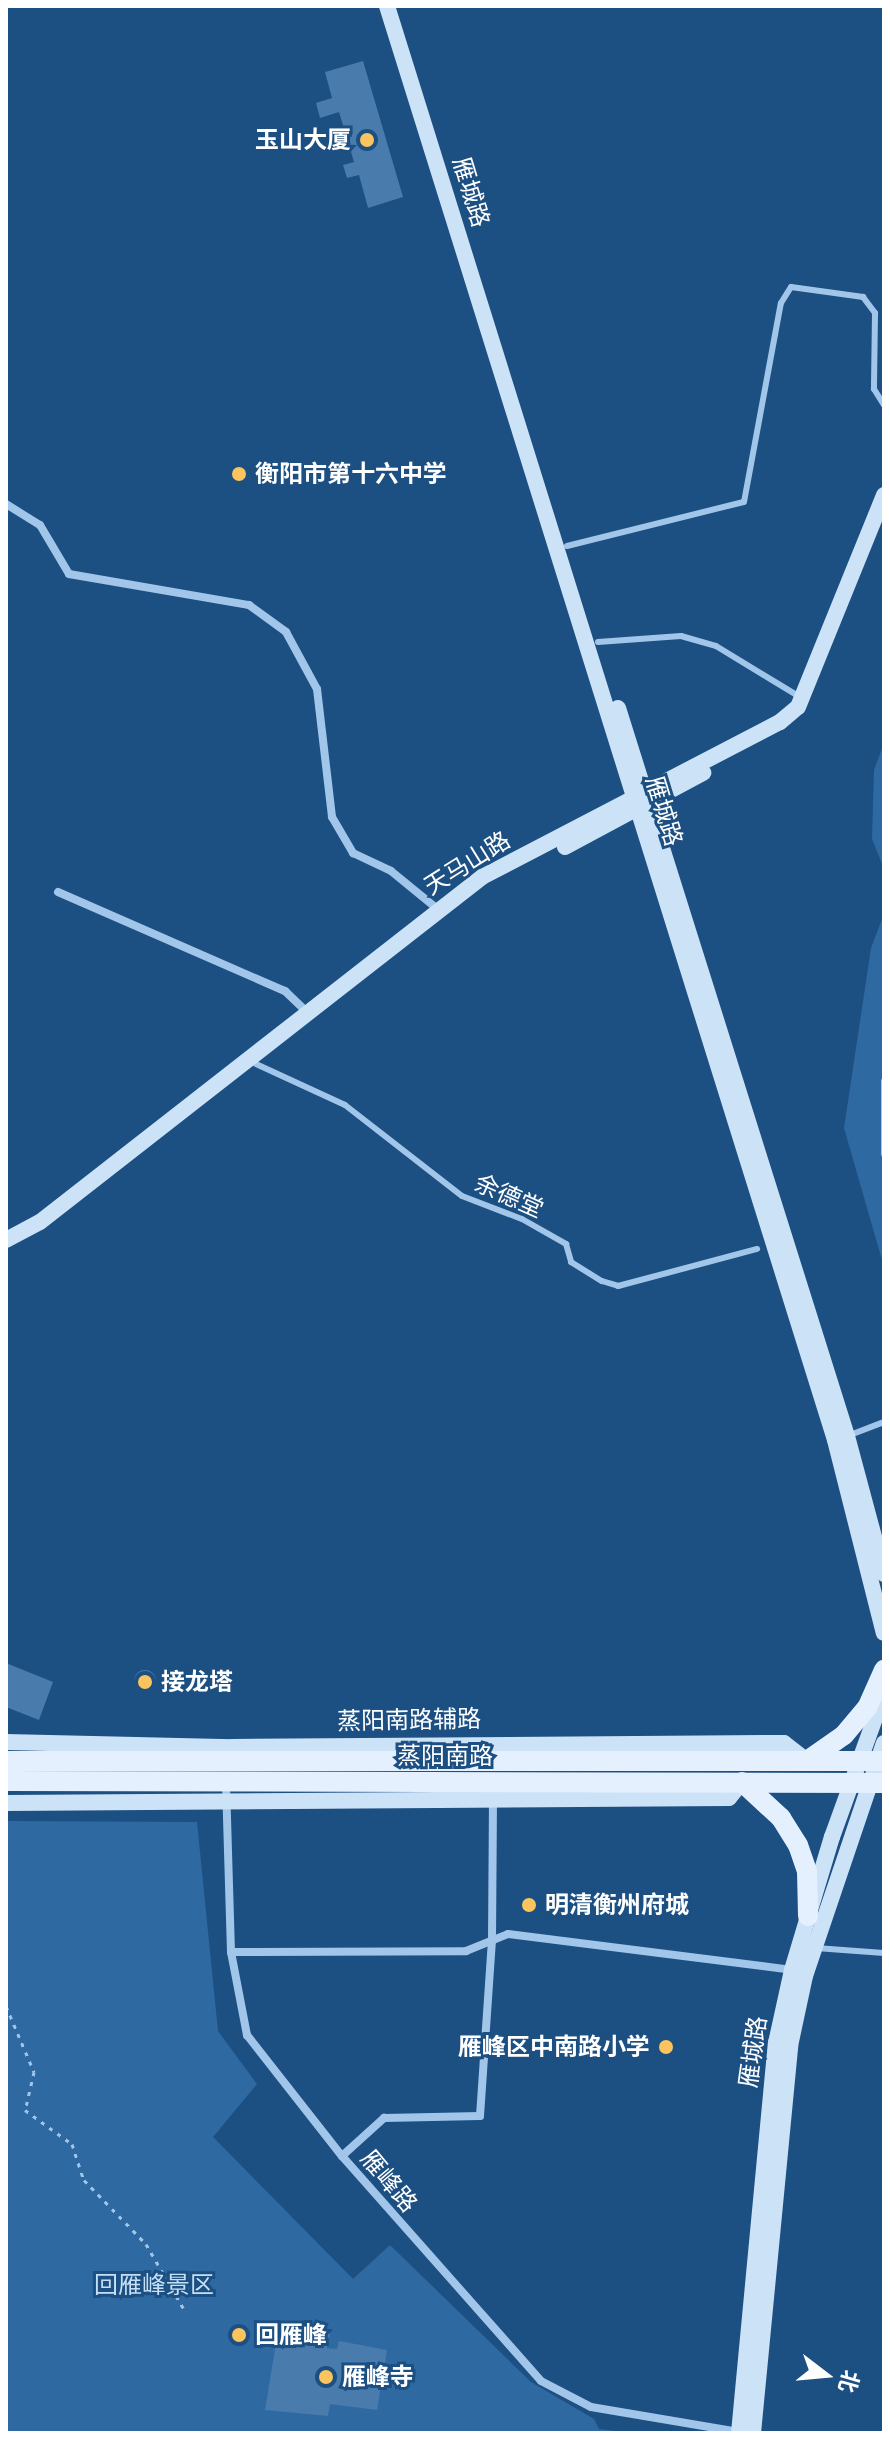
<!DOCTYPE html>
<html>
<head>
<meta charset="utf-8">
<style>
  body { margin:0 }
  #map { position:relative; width:890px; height:2439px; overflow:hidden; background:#1c4f82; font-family:Quicksand,"Noto Sans SC",sans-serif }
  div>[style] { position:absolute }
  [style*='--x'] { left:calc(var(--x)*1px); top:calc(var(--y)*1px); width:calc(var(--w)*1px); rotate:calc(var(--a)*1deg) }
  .green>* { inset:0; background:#2f69a1 }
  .building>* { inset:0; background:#497bad }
  .round { border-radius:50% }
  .path>* { height:3px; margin-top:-1.5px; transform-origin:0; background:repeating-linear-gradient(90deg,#a1c6ea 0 4px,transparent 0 10px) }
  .lane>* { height:6px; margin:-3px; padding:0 3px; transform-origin:3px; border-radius:3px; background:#a1c6ea }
  .street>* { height:8px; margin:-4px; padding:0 4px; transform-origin:4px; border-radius:4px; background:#a1c6ea }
  .secondary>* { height:16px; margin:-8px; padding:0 8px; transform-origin:8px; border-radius:8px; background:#cce2f7 }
  .primary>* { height:20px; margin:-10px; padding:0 10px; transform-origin:10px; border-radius:10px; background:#e4f0fe }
  .dots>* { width:22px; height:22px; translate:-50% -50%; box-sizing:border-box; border:4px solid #1c4f82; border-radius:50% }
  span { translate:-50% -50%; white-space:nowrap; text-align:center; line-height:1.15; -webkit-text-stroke:6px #1c4f82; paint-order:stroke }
  .poi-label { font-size:24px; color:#fff; font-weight:700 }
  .right { translate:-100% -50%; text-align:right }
  .left { translate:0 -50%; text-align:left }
  .street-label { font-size:24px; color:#fff }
  .park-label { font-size:24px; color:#c5dff7 }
  .frame { position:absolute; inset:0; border:8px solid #fff; pointer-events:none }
  .north { position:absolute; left:786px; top:2335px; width:80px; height:80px; -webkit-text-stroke:6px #1c4f82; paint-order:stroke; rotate:106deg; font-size:22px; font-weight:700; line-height:32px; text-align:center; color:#fff }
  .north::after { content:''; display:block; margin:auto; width:28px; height:36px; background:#fff; clip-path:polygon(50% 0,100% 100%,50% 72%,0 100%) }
</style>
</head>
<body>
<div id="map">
  <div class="green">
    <div style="clip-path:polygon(884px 743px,884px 869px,872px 839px,874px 770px)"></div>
    <div style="clip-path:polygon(884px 914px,884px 1267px,844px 1128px,871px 948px)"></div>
    <div style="clip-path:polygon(6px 1821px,197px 1822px,218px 2031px,257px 2084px,213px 2137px,353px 2279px,390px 2245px,531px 2382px,594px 2419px,599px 2429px,632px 2433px,6px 2433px)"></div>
  </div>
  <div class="building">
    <div style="clip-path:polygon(363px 61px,403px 197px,368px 208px,359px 175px,347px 178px,343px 165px,354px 162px,339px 112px,320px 118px,316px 103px,332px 98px,325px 72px)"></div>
    <div style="clip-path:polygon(6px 1663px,53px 1682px,39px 1720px,6px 1707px)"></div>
    <div class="round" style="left:134px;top:1670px;width:22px;height:22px"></div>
    <div style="clip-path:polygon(279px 2325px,330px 2332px,327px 2348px,337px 2349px,339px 2341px,387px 2350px,377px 2410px,330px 2404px,328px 2416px,265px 2410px)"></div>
  </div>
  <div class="path">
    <div style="--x:6;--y:2006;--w:72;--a:67"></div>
    <div style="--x:34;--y:2072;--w:39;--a:103"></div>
    <div style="--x:25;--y:2110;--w:58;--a:35.9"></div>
    <div style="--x:72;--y:2144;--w:38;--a:72"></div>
    <div style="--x:84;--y:2180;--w:89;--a:45.9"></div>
    <div style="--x:146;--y:2244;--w:78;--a:59.8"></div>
  </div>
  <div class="lane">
    <div style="--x:567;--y:546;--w:182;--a:-14"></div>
    <div style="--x:744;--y:502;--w:202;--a:-79.5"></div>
    <div style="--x:781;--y:303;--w:19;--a:-58"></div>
    <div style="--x:791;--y:287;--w:73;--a:7.9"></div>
    <div style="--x:863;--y:297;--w:20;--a:53"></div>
    <div style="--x:875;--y:313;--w:76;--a:90.8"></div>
    <div style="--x:874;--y:389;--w:19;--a:58"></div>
    <div style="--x:598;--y:642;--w:83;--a:-4.1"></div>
    <div style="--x:681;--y:636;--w:36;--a:16"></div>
    <div style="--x:716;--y:646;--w:98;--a:31.3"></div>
    <div style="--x:256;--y:1064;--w:98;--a:24.7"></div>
    <div style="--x:345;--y:1105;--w:148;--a:37.9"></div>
    <div style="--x:462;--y:1196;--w:64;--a:21"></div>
    <div style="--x:522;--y:1219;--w:51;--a:29.6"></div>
    <div style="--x:566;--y:1244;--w:19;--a:74"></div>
    <div style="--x:571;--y:1262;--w:36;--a:32"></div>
    <div style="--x:602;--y:1281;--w:17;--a:17"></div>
    <div style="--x:618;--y:1286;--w:144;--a:-14.9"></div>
    <div style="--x:884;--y:1081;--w:73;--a:90"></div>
    <div style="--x:850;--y:1435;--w:36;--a:-21"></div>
    <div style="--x:816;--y:1948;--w:68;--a:4.2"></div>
  </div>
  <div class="street">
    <div style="--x:6;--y:504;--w:40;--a:32"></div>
    <div style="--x:40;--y:525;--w:57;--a:59.4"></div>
    <div style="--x:69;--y:574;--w:183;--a:9.8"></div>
    <div style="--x:249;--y:605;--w:46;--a:36.1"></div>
    <div style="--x:286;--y:632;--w:65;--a:61.5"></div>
    <div style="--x:317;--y:689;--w:129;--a:83.3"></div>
    <div style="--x:332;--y:817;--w:42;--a:59.7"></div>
    <div style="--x:353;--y:853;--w:42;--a:25.3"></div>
    <div style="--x:391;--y:871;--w:63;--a:39.2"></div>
    <div style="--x:58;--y:892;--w:248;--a:23.6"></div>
    <div style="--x:285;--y:991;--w:32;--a:44"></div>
    <div style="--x:226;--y:1784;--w:168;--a:88.3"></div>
    <div style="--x:231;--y:1952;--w:85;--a:79.1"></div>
    <div style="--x:247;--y:2035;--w:154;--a:51.9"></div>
    <div style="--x:342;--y:2156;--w:300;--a:48.5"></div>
    <div style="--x:541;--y:2381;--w:56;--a:27.5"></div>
    <div style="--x:591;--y:2407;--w:150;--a:9.6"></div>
    <div style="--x:231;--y:1952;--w:235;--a:-0.2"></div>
    <div style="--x:466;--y:1951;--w:45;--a:-22"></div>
    <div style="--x:508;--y:1934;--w:286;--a:7.2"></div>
    <div style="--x:342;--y:2156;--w:57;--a:-42.1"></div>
    <div style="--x:384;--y:2118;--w:96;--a:-1.2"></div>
    <div style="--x:480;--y:2116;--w:175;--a:-86.1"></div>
    <div style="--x:492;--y:1941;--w:143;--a:-89.6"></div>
  </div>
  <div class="secondary">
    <div style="--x:387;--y:6;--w:1502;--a:72.65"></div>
    <div style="--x:835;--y:1440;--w:199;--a:75.8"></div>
    <div style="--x:618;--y:708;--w:763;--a:72.54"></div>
    <div style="--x:847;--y:1436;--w:143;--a:75"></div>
    <div style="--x:565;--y:847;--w:157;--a:-28.2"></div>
    <div style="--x:6;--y:1240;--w:38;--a:-28"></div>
    <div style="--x:40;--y:1222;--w:561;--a:-37.97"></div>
    <div style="--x:482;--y:877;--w:336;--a:-27.5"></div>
    <div style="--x:780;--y:722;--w:23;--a:-40"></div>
    <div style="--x:798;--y:707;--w:229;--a:-67.9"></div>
    <div style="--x:6;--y:1742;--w:227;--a:1.3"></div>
    <div style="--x:233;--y:1747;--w:551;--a:-0.42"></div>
    <div style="--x:784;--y:1743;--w:29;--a:38"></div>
    <div style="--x:6;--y:1803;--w:723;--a:-0.4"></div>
    <div style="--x:729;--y:1798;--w:21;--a:-51"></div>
    <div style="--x:739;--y:2433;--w:392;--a:-84.6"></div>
    <div style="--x:776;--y:2043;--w:75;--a:-77.6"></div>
    <div style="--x:792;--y:1970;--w:139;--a:-73.3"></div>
    <div style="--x:832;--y:1837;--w:153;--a:-70.1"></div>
    <div style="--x:753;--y:2433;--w:389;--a:-84.5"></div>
    <div style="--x:790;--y:2046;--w:72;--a:-77.9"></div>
    <div style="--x:805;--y:1976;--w:246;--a:-71.3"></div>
  </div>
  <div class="primary">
    <div style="--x:6;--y:1761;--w:878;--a:0"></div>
    <div style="--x:807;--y:1761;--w:45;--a:-35.1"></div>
    <div style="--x:844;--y:1735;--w:35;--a:-50"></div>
    <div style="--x:867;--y:1708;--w:42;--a:-65.9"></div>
    <div style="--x:6;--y:1781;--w:878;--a:0.13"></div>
    <div style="--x:742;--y:1782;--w:53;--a:42.7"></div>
    <div style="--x:781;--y:1818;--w:32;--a:58"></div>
    <div style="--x:798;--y:1845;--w:28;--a:71"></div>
    <div style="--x:807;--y:1871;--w:45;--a:88.7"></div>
  </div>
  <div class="dots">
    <div style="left:367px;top:140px;background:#fbc45e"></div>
    <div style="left:239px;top:474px;background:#fbc45e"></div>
    <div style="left:145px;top:1682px;background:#fbc45e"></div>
    <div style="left:529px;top:1905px;background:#fbc45e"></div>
    <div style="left:666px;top:2047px;background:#fbc45e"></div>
    <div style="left:239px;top:2335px;background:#fbc45e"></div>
    <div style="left:326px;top:2377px;background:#fbc45e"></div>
  </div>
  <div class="poi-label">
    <span class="right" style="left:351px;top:140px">玉山大厦</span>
    <span class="left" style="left:255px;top:474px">衡阳市第十六中学</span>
    <span class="left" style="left:161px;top:1682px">接龙塔</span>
    <span class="left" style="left:545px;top:1905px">明清衡州府城</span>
    <span class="right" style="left:650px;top:2047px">雁峰区中南路小学</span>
    <span class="left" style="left:255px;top:2335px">回雁峰</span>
    <span class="left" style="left:342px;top:2377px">雁峰寺</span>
  </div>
  <div class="street-label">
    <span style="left:471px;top:192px;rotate:73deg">雁城路</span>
    <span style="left:664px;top:811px;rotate:73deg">雁城路</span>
    <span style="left:467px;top:863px;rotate:-32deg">天马山路</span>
    <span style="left:509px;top:1196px;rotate:24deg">余德堂</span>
    <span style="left:409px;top:1720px;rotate:-1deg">蒸阳南路辅路</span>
    <span style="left:445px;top:1756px">蒸阳南路</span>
    <span style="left:753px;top:2052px;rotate:-82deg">雁城路</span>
    <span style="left:389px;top:2181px;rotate:50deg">雁峰路</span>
  </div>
  <div class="park-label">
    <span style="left:154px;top:2285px">回雁峰景区</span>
  </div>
  <div class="frame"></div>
  <div class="north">北</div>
</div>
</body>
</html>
